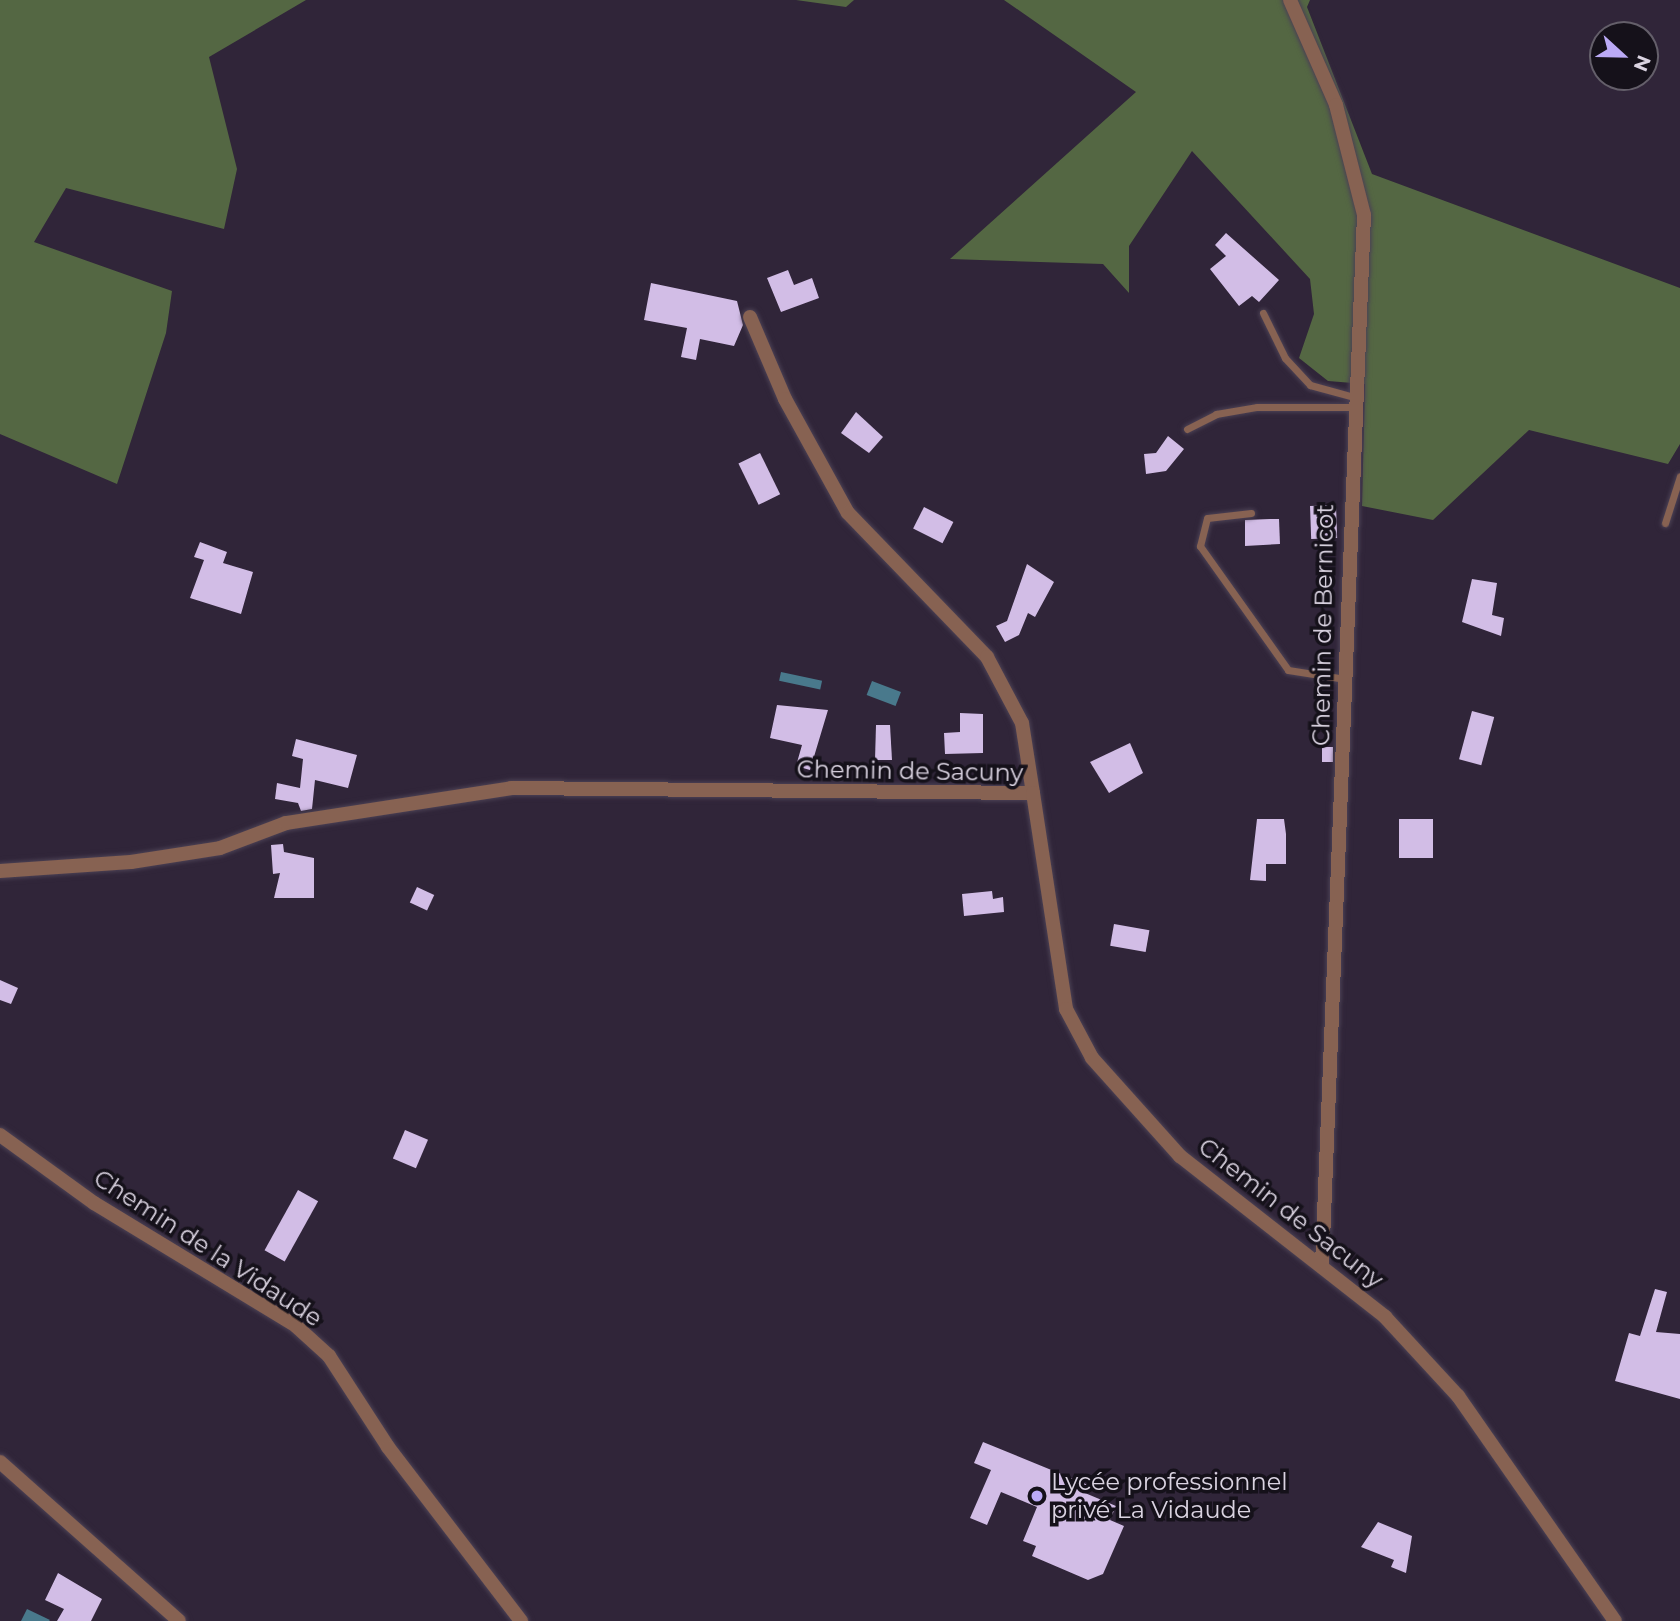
<!DOCTYPE html>
<html>
<head>
<meta charset="utf-8">
<style>
  body { margin:0 }
  #map { position:relative; width:1680px; height:1621px; overflow:hidden; background:#302539; font-family:Montserrat,sans-serif }
  div>[style] { position:absolute }
  [style*='--x'] { left:calc(var(--x)*1px); top:calc(var(--y)*1px); width:calc(var(--w)*1px); rotate:calc(var(--a)*1deg) }
  .forest>* { inset:0; background:#546743 }
  .water>* { inset:0; background:#49798c; transform-origin:0 0 }
  .building>* { inset:0; background:#d2bde6; transform-origin:0 0 }
  .roads { filter:drop-shadow(0 0 2px #4b4154) drop-shadow(0 0 2px #4b4154) }
  .service>* { height:7px; margin:-3.5px; padding:0 3.5px; transform-origin:3.5px; border-radius:3.5px; background:#876252 }
  .minor>* { height:14px; margin:-7px; padding:0 7px; transform-origin:7px; border-radius:7px; background:#876252 }
  .dots>* { width:19px; height:19px; translate:-50% -50%; box-sizing:border-box; border:4px solid #15111a; border-radius:50% }
  span { translate:-50% -50%; white-space:nowrap; text-align:center; line-height:1.15; -webkit-text-stroke:7px #15111a; paint-order:stroke }
  .street-label { font-size:24px; color:#dad3e1 }
  .poi-label { font-size:24px; color:#dad3e1 }
  .left { translate:0 -50%; text-align:left }
  .north { position:absolute; left:1589px; top:21px; width:70px; height:70px; box-sizing:border-box; background:#15111a; border:2px solid #645f6a; border-radius:50%; rotate:112deg; font-size:19px; font-weight:700; line-height:28px; text-align:center; color:#dad3e1 }
  .north::after { content:''; display:block; margin:auto; width:24px; height:32px; background:#bbaaf6; clip-path:polygon(50% 0,100% 100%,50% 72%,0 100%) }
</style>
</head>
<body>
<div id="map">
  <div class="forest">
    <div style="clip-path:polygon(0 0,306px 0,209px 57px,237px 169px,224px 229px,66px 188px,34px 242px,172px 291px,166px 333px,117px 484px,0 434px)"></div>
    <div style="clip-path:polygon(796px 0,854px 0,846px 7px)"></div>
    <div style="clip-path:polygon(1004px 0,1310px 0,1307px 7px,1372px 174px,1680px 288px,1680px 444px,1668px 464px,1529px 430px,1433px 520px,1362px 506px,1365px 384px,1328px 381px,1299px 358px,1314px 314px,1310px 279px,1192px 151px,1129px 246px,1129px 293px,1103px 264px,950px 259px,1136px 92px)"></div>
  </div>
  <div class="water">
    <div style="left:781px;top:672px;width:42px;height:9px;rotate:12deg"></div>
    <div style="left:872px;top:681px;width:31px;height:15px;rotate:21deg"></div>
    <div style="clip-path:polygon(27px 1609px,50px 1620px,49px 1621px,21px 1621px)"></div>
  </div>
  <div class="building">
    <div style="clip-path:polygon(1226px 233px,1279px 280px,1259px 302px,1252px 296px,1239px 306px,1210px 269px,1226px 256px,1215px 245px)"></div>
    <div style="clip-path:polygon(788px 270px,794px 285px,812px 278px,819px 298px,781px 312px,767px 278px)"></div>
    <div style="clip-path:polygon(651px 283px,737px 301px,743px 325px,734px 346px,700px 339px,696px 360px,681px 357px,687px 328px,644px 320px)"></div>
    <div style="clip-path:polygon(856px 412px,883px 437px,869px 453px,841px 433px)"></div>
    <div style="clip-path:polygon(1168px 436px,1184px 449px,1166px 471px,1146px 474px,1144px 454px,1156px 453px)"></div>
    <div style="left:760px;top:453px;width:46px;height:24px;rotate:64deg"></div>
    <div style="left:1336px;top:505px;width:33px;height:26px;rotate:88deg"></div>
    <div style="left:924px;top:507px;width:33px;height:24px;rotate:27deg"></div>
    <div style="clip-path:polygon(1270px 519px,1279px 519px,1280px 544px,1245px 546px,1245px 520px)"></div>
    <div style="clip-path:polygon(200px 542px,227px 552px,223px 563px,253px 572px,241px 614px,190px 598px,204px 560px,194px 557px)"></div>
    <div style="clip-path:polygon(1027px 564px,1054px 582px,1035px 617px,1028px 613px,1019px 635px,1005px 642px,996px 626px,1007px 621px)"></div>
    <div style="clip-path:polygon(1472px 579px,1497px 583px,1492px 615px,1504px 618px,1501px 636px,1462px 622px)"></div>
    <div style="clip-path:polygon(777px 705px,828px 710px,810px 770px,796px 766px,802px 745px,770px 738px)"></div>
    <div style="left:1472px;top:711px;width:23px;height:50px;rotate:15deg"></div>
    <div style="clip-path:polygon(960px 713px,983px 714px,983px 753px,945px 754px,944px 733px,960px 732px)"></div>
    <div style="clip-path:polygon(876px 725px,890px 725px,892px 760px,875px 760px)"></div>
    <div style="clip-path:polygon(296px 739px,357px 755px,348px 788px,315px 780px,312px 809px,301px 811px,298px 803px,275px 799px,277px 783px,300px 788px,303px 759px,292px 756px)"></div>
    <div style="clip-path:polygon(1130px 743px,1143px 773px,1109px 793px,1090px 762px)"></div>
    <div style="left:1322px;top:747px;width:11px;height:15px"></div>
    <div style="clip-path:polygon(1257px 819px,1284px 819px,1286px 834px,1286px 864px,1266px 864px,1266px 881px,1250px 880px)"></div>
    <div style="left:1399px;top:819px;width:34px;height:39px"></div>
    <div style="clip-path:polygon(283px 844px,284px 852px,314px 858px,314px 898px,274px 898px,280px 873px,273px 874px,271px 845px)"></div>
    <div style="left:417px;top:887px;width:19px;height:17px;rotate:25deg"></div>
    <div style="clip-path:polygon(992px 891px,993px 899px,1003px 897px,1004px 912px,964px 916px,962px 894px)"></div>
    <div style="left:1114px;top:924px;width:36px;height:22px;rotate:10deg"></div>
    <div style="clip-path:polygon(0 980px,18px 988px,11px 1004px,0 1000px)"></div>
    <div style="left:405px;top:1130px;width:25px;height:31px;rotate:23deg"></div>
    <div style="left:298px;top:1190px;width:23px;height:69px;rotate:29deg"></div>
    <div style="clip-path:polygon(1655px 1289px,1667px 1292px,1656px 1332px,1680px 1334px,1680px 1399px,1615px 1381px,1629px 1333px,1640px 1336px)"></div>
    <div style="clip-path:polygon(983px 1442px,1088px 1485px,1085px 1493px,1116px 1506px,1110px 1520px,1124px 1526px,1103px 1574px,1088px 1580px,1032px 1556px,1036px 1546px,1023px 1541px,1037px 1507px,1001px 1492px,987px 1525px,970px 1518px,991px 1470px,974px 1463px)"></div>
    <div style="clip-path:polygon(1378px 1522px,1412px 1536px,1406px 1573px,1391px 1567px,1394px 1560px,1361px 1547px)"></div>
    <div style="clip-path:polygon(58px 1573px,102px 1599px,91px 1621px,57px 1621px,64px 1609px,45px 1600px)"></div>
  </div>
  <div class="roads">
    <div class="service">
      <div style="--x:1263;--y:313;--w:50;--a:63.9"></div>
      <div style="--x:1285;--y:358;--w:37;--a:47"></div>
      <div style="--x:1310;--y:385;--w:46;--a:15.3"></div>
      <div style="--x:1187;--y:429;--w:33;--a:-27"></div>
      <div style="--x:1216;--y:414;--w:42;--a:-9.7"></div>
      <div style="--x:1257;--y:407;--w:96;--a:0"></div>
      <div style="--x:1251;--y:513;--w:44;--a:173.5"></div>
      <div style="--x:1207;--y:518;--w:29;--a:104"></div>
      <div style="--x:1200;--y:546;--w:152;--a:54.6"></div>
      <div style="--x:1288;--y:670;--w:58;--a:9"></div>
      <div style="--x:1665;--y:523;--w:49;--a:-72.3"></div>
    </div>
    <div class="minor">
      <div style="--x:1290;--y:0;--w:115;--a:66.3"></div>
      <div style="--x:1336;--y:105;--w:114;--a:75.7"></div>
      <div style="--x:1364;--y:215;--w:1051;--a:92.29"></div>
      <div style="--x:750;--y:317;--w:89;--a:66.9"></div>
      <div style="--x:785;--y:399;--w:130;--a:61.1"></div>
      <div style="--x:848;--y:513;--w:200;--a:46"></div>
      <div style="--x:987;--y:657;--w:75;--a:62.1"></div>
      <div style="--x:1022;--y:723;--w:71;--a:81.1"></div>
      <div style="--x:0;--y:871;--w:131;--a:-3.9"></div>
      <div style="--x:131;--y:862;--w:90;--a:-8.9"></div>
      <div style="--x:220;--y:848;--w:71;--a:-20.7"></div>
      <div style="--x:286;--y:823;--w:228;--a:-8.8"></div>
      <div style="--x:511;--y:788;--w:522;--a:0.55"></div>
      <div style="--x:1033;--y:793;--w:219;--a:81.3"></div>
      <div style="--x:1066;--y:1009;--w:55;--a:62"></div>
      <div style="--x:1092;--y:1058;--w:132;--a:48.1"></div>
      <div style="--x:1180;--y:1156;--w:261;--a:38.1"></div>
      <div style="--x:1385;--y:1317;--w:108;--a:47.3"></div>
      <div style="--x:1458;--y:1396;--w:274;--a:55.1"></div>
      <div style="--x:0;--y:1135;--w:116;--a:35.9"></div>
      <div style="--x:94;--y:1203;--w:237;--a:31.3"></div>
      <div style="--x:296;--y:1326;--w:45;--a:42.3"></div>
      <div style="--x:329;--y:1356;--w:108;--a:57"></div>
      <div style="--x:388;--y:1447;--w:219;--a:52.6"></div>
      <div style="--x:0;--y:1462;--w:239;--a:41.6"></div>
    </div>
  </div>
  <div class="dots">
    <div style="left:1037px;top:1496px;background:#bbaaf6"></div>
  </div>
  <div class="street-label">
    <span style="left:1323px;top:625px;rotate:-89deg">Chemin de Bernicot</span>
    <span style="left:910px;top:771px;rotate:1deg">Chemin de Sacuny</span>
    <span style="left:1291px;top:1213px;rotate:38deg">Chemin de Sacuny</span>
    <span style="left:208px;top:1248px;rotate:33deg">Chemin de la Vidaude</span>
  </div>
  <div class="poi-label">
    <span class="left" style="left:1051px;top:1496px">Lycée professionnel<br>privé La Vidaude</span>
  </div>
  <div class="north">N</div>
</div>
</body>
</html>
